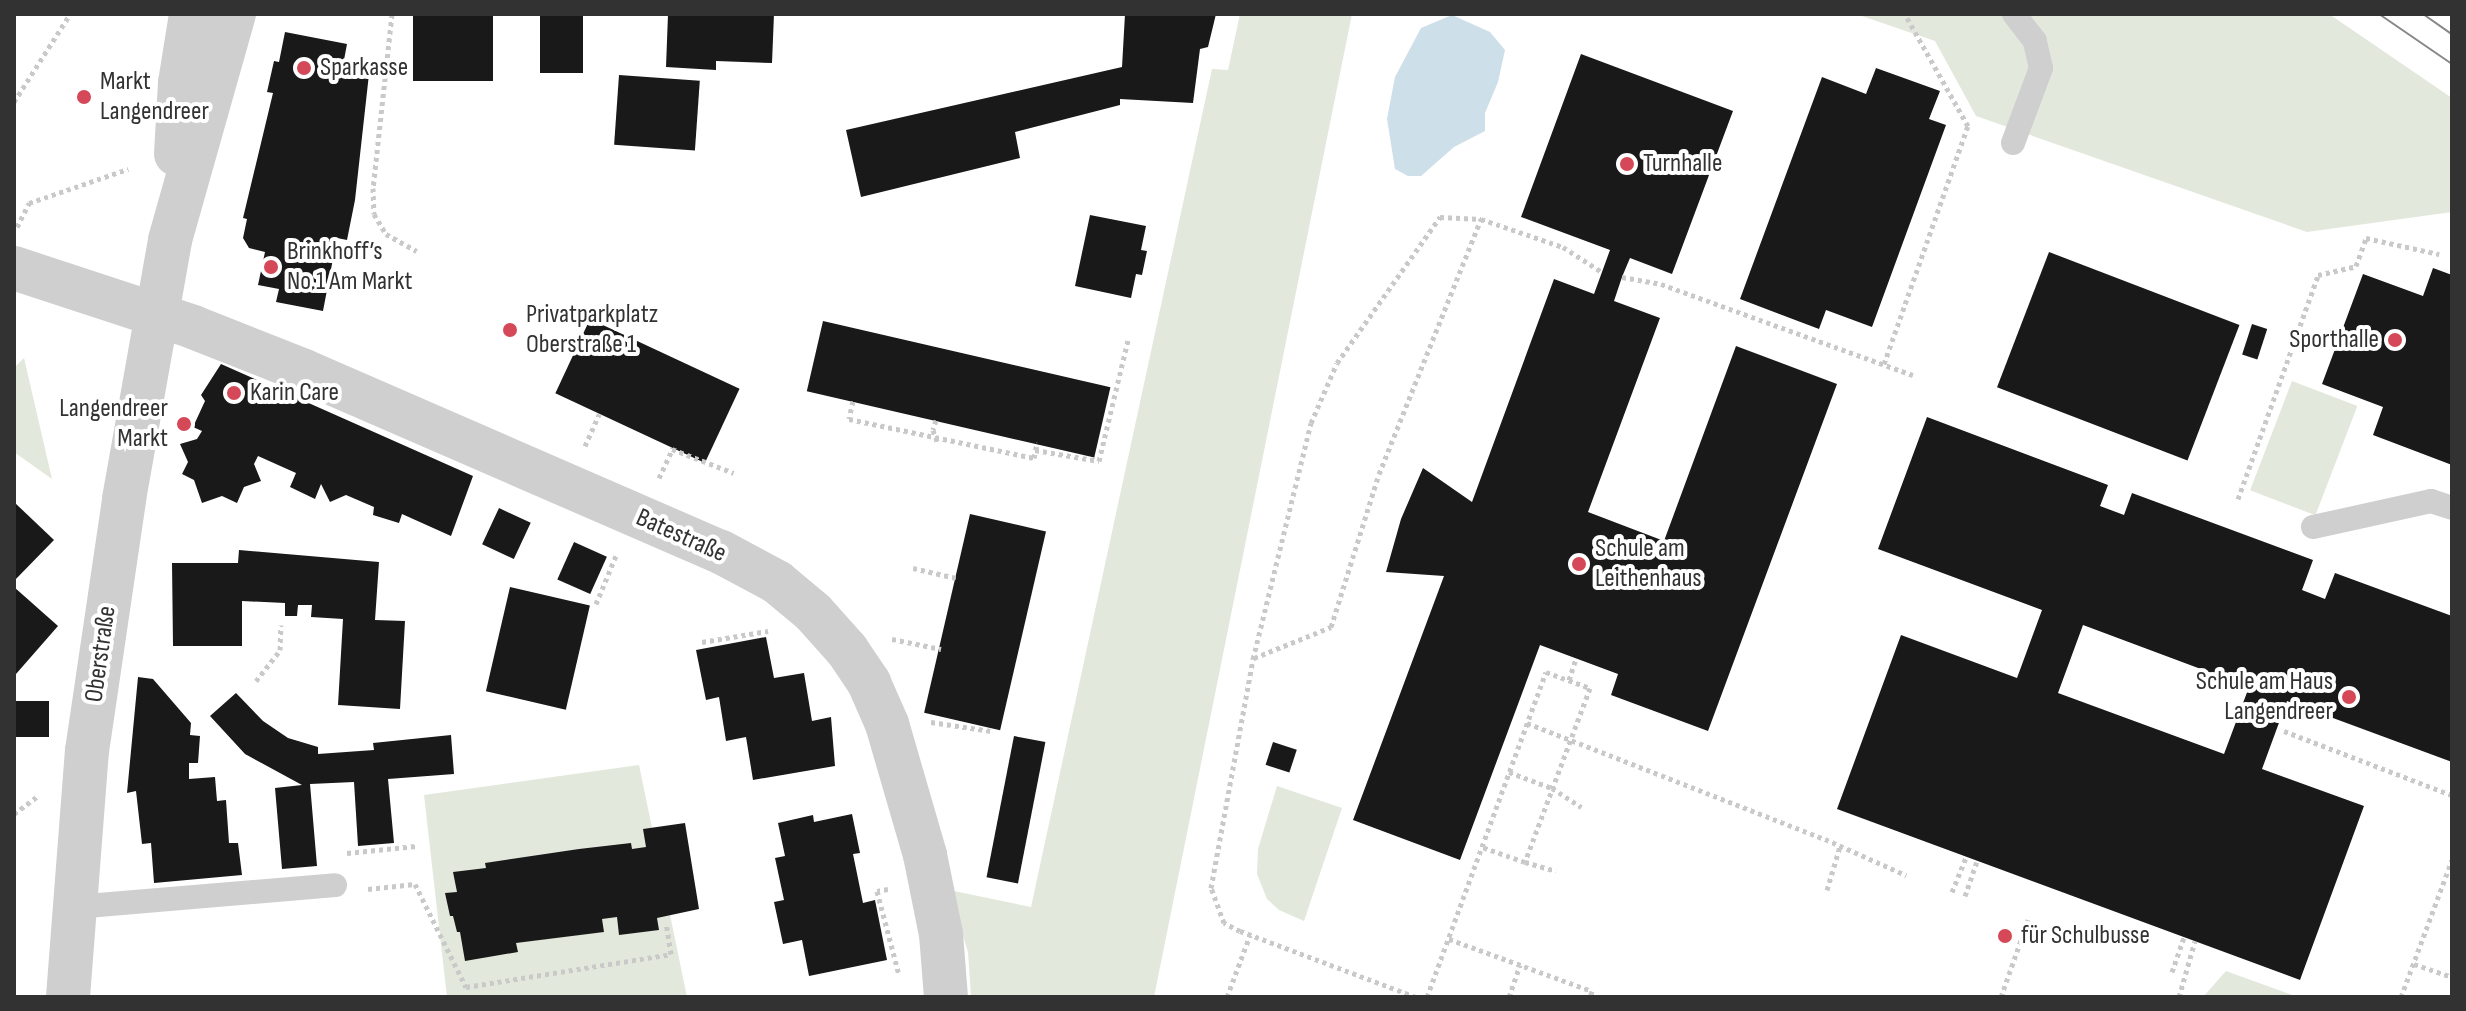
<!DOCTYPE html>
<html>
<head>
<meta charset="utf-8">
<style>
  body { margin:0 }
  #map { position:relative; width:2466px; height:1011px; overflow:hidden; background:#fff; font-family:"Sofia Sans Condensed",sans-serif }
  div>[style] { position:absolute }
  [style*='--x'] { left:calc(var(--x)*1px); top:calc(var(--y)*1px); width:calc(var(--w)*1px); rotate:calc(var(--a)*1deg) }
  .green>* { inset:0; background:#e2e8dc; transform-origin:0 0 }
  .water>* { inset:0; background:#cddfe8 }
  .building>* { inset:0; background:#191919; transform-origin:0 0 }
  .path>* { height:5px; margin-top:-2.5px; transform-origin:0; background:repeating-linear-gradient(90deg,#c9c9c9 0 4px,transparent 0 8px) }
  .service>* { height:24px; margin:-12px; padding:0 12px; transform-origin:12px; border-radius:12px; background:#cfcfcf }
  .minor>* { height:44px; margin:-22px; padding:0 22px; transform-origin:22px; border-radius:22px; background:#cfcfcf }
  .tram>* { height:2px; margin:-1px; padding:0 1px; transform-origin:1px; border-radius:1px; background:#878787 }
  .dots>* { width:22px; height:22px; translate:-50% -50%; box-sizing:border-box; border:4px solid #fff; border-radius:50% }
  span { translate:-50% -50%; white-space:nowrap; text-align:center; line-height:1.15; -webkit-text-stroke:8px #fff; paint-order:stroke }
  .poi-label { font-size:26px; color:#323232 }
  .left { translate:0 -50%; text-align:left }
  .right { translate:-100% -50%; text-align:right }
  .street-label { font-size:26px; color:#323232 }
  .frame { position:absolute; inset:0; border:16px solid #323232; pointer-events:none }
</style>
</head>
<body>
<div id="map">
  <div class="green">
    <div style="clip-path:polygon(1240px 14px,1352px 14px,1154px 997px,971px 997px,968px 952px,949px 890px,1031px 907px,1212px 69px,1228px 70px)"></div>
    <div style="clip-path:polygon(1856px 14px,2329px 14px,2452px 98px,2452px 212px,2307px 232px,1976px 116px,1935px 41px)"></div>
    <div style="clip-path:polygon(24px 358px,52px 479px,14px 452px,14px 368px)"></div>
    <div style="left:2292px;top:381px;width:70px;height:117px;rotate:21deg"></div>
    <div style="clip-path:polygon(639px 765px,687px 997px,447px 997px,424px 795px)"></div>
    <div style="clip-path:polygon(1277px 786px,1342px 808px,1304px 921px,1279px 910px,1267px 899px,1257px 874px,1258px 849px)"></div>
    <div style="clip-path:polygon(2226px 971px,2298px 997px,2203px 997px)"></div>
  </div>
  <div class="water">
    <div style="clip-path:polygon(1452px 15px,1490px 32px,1505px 50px,1498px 82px,1485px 113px,1485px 131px,1454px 147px,1421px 176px,1408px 176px,1395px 169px,1387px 119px,1395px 77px,1421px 28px)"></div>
  </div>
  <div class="building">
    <div style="left:413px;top:14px;width:80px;height:67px"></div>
    <div style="left:540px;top:14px;width:43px;height:59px"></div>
    <div style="clip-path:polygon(668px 14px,774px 14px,772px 63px,716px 61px,716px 70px,666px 67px)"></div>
    <div style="clip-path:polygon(1125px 14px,1216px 14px,1208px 47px,1200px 49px,1193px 103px,1120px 99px,1120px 105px,1015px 132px,1020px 158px,861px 197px,846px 130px,1122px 67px)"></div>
    <div style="clip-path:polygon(285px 32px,347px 44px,344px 60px,370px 65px,355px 200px,347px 240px,337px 238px,323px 311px,276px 302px,279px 289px,258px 285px,265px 252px,249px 248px,243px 238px,247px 219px,243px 218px,273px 93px,267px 92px,274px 61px,279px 62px)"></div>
    <div style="clip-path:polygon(1581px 54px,1733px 111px,1672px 274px,1630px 258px,1622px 277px,1614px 301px,1660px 318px,1588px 512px,1664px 541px,1736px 346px,1837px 384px,1708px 731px,1611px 695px,1618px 674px,1540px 645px,1460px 860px,1353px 820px,1444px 576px,1386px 572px,1401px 519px,1423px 468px,1472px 502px,1554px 279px,1594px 294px,1610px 250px,1521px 217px)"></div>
    <div style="clip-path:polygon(1876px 68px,1940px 91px,1929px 119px,1946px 125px,1872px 327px,1826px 310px,1819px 329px,1740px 299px,1822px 77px,1866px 94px)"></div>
    <div style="left:619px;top:75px;width:81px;height:70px;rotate:4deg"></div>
    <div style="clip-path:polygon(1090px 215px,1146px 226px,1141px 250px,1147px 251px,1142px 275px,1136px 274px,1131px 298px,1075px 286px)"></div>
    <div style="left:2049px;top:252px;width:204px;height:145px;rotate:21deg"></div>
    <div style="clip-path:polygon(2433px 268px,2452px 275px,2452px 465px,2373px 435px,2383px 407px,2322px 384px,2363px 274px,2423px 296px)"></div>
    <div style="left:590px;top:319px;width:165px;height:82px;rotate:25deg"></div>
    <div style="left:823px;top:321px;width:295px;height:72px;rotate:13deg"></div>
    <div style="left:2252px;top:324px;width:16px;height:32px;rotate:18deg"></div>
    <div style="clip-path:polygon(221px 364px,473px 476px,451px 536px,402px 514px,399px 523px,373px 515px,374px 507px,346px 495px,330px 502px,321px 484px,315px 499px,290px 487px,296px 473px,258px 456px,254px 464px,261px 481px,244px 487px,237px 503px,222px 496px,202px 503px,194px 480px,182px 474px,188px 462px,180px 444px,197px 439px,202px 431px,193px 427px,205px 401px,201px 395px)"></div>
    <div style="clip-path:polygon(evenodd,1927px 417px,2108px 485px,2100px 506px,2124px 515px,2132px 493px,2313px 560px,2302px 590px,2325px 599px,2335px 573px,2452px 616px,2452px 762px,2287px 701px,2262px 769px,2364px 806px,2300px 980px,1837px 809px,1901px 635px,2017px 678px,2042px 610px,1878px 549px,1927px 417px,2083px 625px,2249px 687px,2224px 754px,2058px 693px,2083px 625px)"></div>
    <div style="clip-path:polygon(14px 502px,54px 540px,14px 581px)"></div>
    <div style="left:499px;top:508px;width:35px;height:40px;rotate:25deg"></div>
    <div style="left:970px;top:514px;width:78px;height:204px;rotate:13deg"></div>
    <div style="left:574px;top:542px;width:36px;height:41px;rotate:24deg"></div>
    <div style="clip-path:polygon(239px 550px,379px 562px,375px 620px,405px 621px,400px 709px,338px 705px,343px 619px,311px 617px,312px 605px,298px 605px,297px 616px,285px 616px,285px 603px,242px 601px,242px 646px,173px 646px,172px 563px,238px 563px)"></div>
    <div style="clip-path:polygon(14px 587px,58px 626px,16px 674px,14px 671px)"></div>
    <div style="left:510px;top:587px;width:82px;height:107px;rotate:13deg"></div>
    <div style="clip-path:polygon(766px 637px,774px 678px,804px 673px,812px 721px,831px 717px,835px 766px,753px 780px,746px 737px,726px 741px,719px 697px,706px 700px,696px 650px)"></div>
    <div style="clip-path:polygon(138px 677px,153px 679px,191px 723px,190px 735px,200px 736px,198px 763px,189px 763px,189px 779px,215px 777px,217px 801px,226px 800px,229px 843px,238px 843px,242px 875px,154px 883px,151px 843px,142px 844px,136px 791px,127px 793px)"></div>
    <div style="clip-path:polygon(236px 693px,263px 721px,288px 738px,318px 747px,318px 754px,374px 750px,373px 743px,451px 735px,454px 774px,388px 779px,394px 843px,358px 846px,354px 782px,310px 784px,317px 866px,282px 869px,275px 788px,302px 785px,245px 754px,210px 716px)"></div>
    <div style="left:14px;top:701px;width:35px;height:36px"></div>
    <div style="left:1014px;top:736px;width:32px;height:144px;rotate:11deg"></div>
    <div style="left:1273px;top:742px;width:25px;height:24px;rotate:18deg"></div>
    <div style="clip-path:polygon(852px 814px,860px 853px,853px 854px,863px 903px,875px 900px,887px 960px,809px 976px,802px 940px,783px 944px,774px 902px,784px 900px,775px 858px,785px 856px,778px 823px,813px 815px,814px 822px)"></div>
    <div style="clip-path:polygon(685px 823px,699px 909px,657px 918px,659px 930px,619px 935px,617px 917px,602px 919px,604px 932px,516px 943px,518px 952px,465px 961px,460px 932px,457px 932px,453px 916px,450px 916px,445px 893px,457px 892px,453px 872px,486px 868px,485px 863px,579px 849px,631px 843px,632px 849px,646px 847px,643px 829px)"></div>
  </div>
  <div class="path">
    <div style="--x:392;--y:14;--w:175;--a:96.2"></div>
    <div style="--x:373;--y:188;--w:26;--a:88"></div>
    <div style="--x:374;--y:214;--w:23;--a:59"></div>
    <div style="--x:386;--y:234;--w:35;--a:29"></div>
    <div style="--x:14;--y:102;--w:104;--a:-57.5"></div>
    <div style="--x:17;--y:227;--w:27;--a:-63"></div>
    <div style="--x:29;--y:203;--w:105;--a:-19"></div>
    <div style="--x:1622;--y:277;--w:40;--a:10"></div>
    <div style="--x:1661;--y:284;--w:268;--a:19.9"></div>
    <div style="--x:1884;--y:364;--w:252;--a:-70.6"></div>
    <div style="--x:1968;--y:126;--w:129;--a:-119.4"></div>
    <div style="--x:853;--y:401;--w:18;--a:103"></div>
    <div style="--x:849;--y:419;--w:189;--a:11.9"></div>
    <div style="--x:1034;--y:458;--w:16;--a:-79"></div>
    <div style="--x:936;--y:420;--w:10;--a:107"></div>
    <div style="--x:933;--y:430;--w:15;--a:70"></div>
    <div style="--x:585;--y:446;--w:35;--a:-66"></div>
    <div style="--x:672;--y:449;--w:66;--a:21.2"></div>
    <div style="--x:1035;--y:450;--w:65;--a:9.8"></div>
    <div style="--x:1099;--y:461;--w:124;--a:-76.5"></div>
    <div style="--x:659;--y:478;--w:33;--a:-65"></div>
    <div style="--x:2238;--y:499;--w:238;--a:-70.3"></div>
    <div style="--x:2318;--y:275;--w:39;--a:-13"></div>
    <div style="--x:2356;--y:266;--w:30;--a:-70"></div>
    <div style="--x:2366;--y:238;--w:75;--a:12.4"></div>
    <div style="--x:913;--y:568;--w:44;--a:13.1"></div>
    <div style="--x:596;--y:604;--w:55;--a:-67.6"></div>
    <div style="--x:892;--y:639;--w:50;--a:11.5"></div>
    <div style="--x:702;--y:642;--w:67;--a:-9.5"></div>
    <div style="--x:1254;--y:658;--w:83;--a:-21.9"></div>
    <div style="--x:1331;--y:627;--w:160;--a:-72.6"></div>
    <div style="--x:1379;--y:474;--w:275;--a:-68.2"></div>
    <div style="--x:1569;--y:680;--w:22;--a:-72"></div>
    <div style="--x:256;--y:681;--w:39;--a:-52"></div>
    <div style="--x:280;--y:650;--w:25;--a:-88"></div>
    <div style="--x:931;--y:722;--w:61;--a:8.5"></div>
    <div style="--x:1527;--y:723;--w:320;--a:21.3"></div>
    <div style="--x:1825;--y:839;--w:89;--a:24"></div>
    <div style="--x:2284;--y:731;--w:180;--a:20.9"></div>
    <div style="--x:1509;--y:772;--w:46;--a:20.4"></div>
    <div style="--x:1552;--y:788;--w:35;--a:33"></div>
    <div style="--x:14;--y:814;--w:31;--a:-37"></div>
    <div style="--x:347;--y:853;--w:69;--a:-5.8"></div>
    <div style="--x:1525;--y:862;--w:32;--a:16"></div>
    <div style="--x:368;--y:889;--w:47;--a:-6.1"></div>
    <div style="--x:415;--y:884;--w:115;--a:63.7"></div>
    <div style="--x:466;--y:987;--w:208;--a:-9.1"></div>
    <div style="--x:671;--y:954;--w:31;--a:-99"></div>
    <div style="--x:888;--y:889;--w:11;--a:170"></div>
    <div style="--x:877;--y:891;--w:87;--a:75.3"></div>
    <div style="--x:1827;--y:890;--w:46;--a:-73.5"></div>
    <div style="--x:1952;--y:892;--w:38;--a:-68"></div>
    <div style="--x:1965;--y:896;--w:36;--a:-71"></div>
    <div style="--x:1449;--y:939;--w:152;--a:20"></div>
    <div style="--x:1592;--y:991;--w:6;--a:108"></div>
    <div style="--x:2414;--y:964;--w:40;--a:18.9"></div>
    <div style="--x:2172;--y:972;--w:37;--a:-71"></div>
    <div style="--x:1227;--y:997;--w:66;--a:-69.6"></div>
    <div style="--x:1416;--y:997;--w:188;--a:-159.4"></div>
    <div style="--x:1240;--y:931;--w:18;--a:-153"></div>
    <div style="--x:1224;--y:923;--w:37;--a:-110"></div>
    <div style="--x:1211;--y:888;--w:233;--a:-79.6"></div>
    <div style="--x:1253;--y:659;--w:243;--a:-76.2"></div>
    <div style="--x:1311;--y:423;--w:65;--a:-66.6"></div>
    <div style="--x:1337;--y:363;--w:179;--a:-54.8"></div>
    <div style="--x:1440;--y:217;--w:41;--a:2.8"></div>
    <div style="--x:1481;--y:219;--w:87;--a:18.9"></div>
    <div style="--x:1563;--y:247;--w:46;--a:32.7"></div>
    <div style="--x:1427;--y:997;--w:346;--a:-69.9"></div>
    <div style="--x:1546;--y:672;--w:47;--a:20"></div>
    <div style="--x:1590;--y:688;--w:186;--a:110.5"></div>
    <div style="--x:1525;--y:862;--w:46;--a:-160.8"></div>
    <div style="--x:1509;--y:997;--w:34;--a:-71"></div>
    <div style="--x:2001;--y:997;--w:82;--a:-70.7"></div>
    <div style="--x:2179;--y:997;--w:58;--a:-74.1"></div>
    <div style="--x:2401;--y:997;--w:146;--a:-69.6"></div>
  </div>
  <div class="service">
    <div style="--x:2013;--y:143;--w:80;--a:-69.5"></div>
    <div style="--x:2041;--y:68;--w:28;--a:-103"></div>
    <div style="--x:2035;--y:41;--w:34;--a:-128"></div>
    <div style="--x:2313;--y:527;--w:121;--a:-12.4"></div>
    <div style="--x:2431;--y:501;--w:22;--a:18"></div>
    <div style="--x:75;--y:907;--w:261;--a:-4.8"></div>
  </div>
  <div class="minor">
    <div style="--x:176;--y:154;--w:71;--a:-86.8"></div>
    <div style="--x:180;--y:83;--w:70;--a:-80.9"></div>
    <div style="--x:14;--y:268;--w:188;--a:18.2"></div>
    <div style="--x:193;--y:327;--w:119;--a:21.6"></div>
    <div style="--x:304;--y:371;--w:455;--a:23.5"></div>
    <div style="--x:721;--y:552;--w:64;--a:28.2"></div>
    <div style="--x:777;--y:582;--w:47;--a:39.8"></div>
    <div style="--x:813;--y:612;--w:51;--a:48.2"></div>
    <div style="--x:847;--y:650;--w:40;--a:56"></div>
    <div style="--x:869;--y:683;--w:45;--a:66.3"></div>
    <div style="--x:887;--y:724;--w:136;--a:73.8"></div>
    <div style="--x:925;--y:855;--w:81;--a:78.6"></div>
    <div style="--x:941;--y:934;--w:63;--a:85.5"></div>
    <div style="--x:68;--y:997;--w:247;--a:-85.6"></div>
    <div style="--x:87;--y:751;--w:255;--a:-81.6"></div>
    <div style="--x:124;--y:499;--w:263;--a:-79.9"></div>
    <div style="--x:170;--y:240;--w:235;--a:-74.2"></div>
  </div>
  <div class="tram">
    <div style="--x:2379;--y:14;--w:88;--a:34.4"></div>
    <div style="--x:2423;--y:14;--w:35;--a:35"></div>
  </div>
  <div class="dots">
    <div style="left:304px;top:68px;background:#d44857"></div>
    <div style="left:84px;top:97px;background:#d44857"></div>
    <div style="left:1627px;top:164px;background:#d44857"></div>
    <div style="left:271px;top:267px;background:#d44857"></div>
    <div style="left:510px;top:330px;background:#d44857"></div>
    <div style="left:2395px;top:340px;background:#d44857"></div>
    <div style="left:234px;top:393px;background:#d44857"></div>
    <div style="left:184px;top:424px;background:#d44857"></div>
    <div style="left:1579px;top:564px;background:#d44857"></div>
    <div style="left:2349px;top:697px;background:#d44857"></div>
    <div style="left:2005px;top:936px;background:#d44857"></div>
  </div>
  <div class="poi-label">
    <span class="left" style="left:320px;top:68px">Sparkasse</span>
    <span class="left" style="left:100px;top:97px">Markt<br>Langendreer</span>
    <span class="left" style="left:1643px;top:164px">Turnhalle</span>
    <span class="left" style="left:287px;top:267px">Brinkhoff’s<br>No.1 Am Markt</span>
    <span class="left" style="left:526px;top:330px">Privatparkplatz<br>Oberstraße 1</span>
    <span class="right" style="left:2379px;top:340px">Sporthalle</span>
    <span class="left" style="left:250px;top:393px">Karin Care</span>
    <span class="right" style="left:168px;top:424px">Langendreer<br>Markt</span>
    <span class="left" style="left:1595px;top:564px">Schule am<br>Leithenhaus</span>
    <span class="right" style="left:2333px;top:697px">Schule am Haus<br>Langendreer</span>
    <span class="left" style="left:2021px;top:936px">für Schulbusse</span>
  </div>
  <div class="street-label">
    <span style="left:681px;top:536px;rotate:24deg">Batestraße</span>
    <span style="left:101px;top:654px;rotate:-82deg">Oberstraße</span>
  </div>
  <div class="frame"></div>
</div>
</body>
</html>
